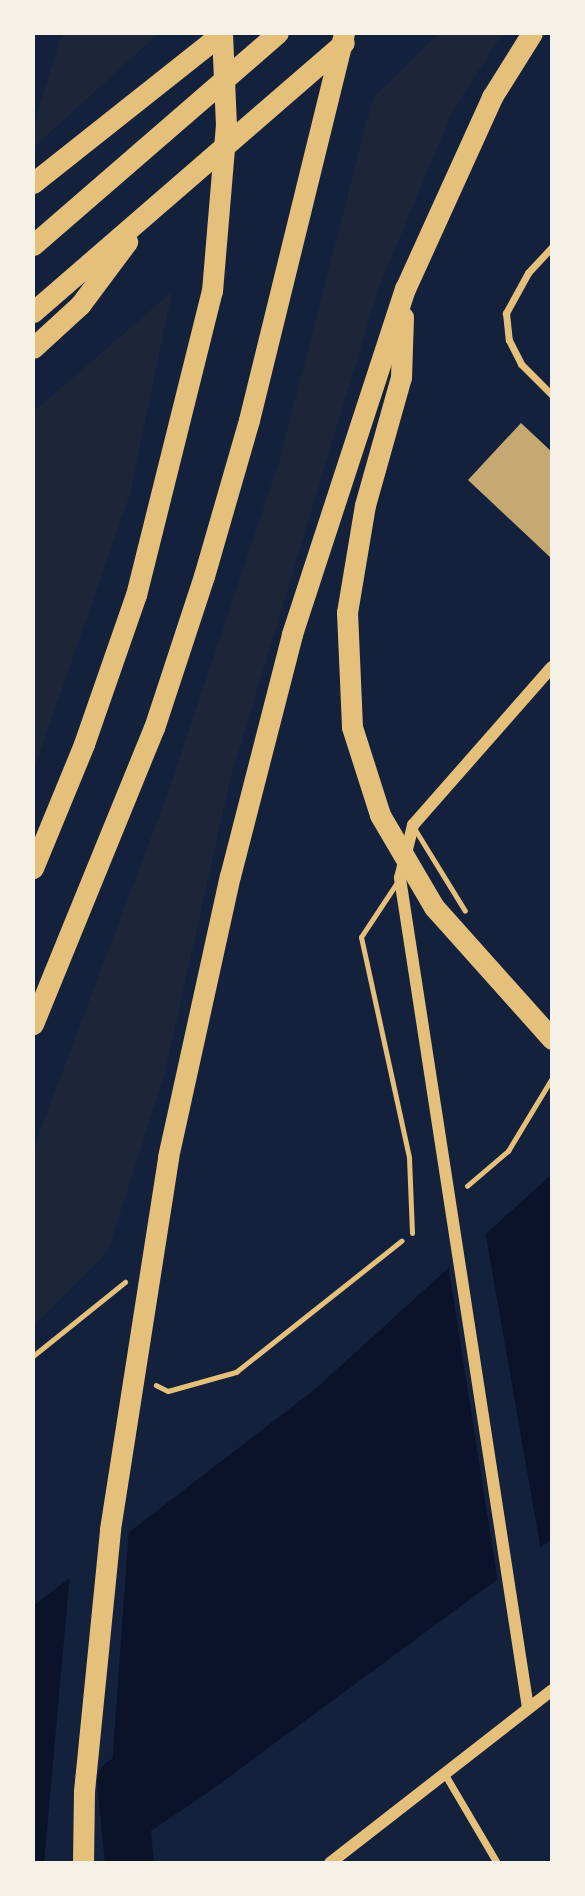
<!DOCTYPE html>
<html>
<head>
<meta charset="utf-8">
<style>
  body { margin:0 }
  #map { position:relative; width:585px; height:1896px; overflow:hidden; background:#14213d; font-family:Lato,sans-serif }
  div>[style] { position:absolute }
  [style*='--x'] { left:calc(var(--x)*1px); top:calc(var(--y)*1px); width:calc(var(--w)*1px); rotate:calc(var(--a)*1deg) }
  .green>* { inset:0; background:#1d2539 }
  .water>* { inset:0; background:#0b132b }
  .pier>* { inset:0; background:#14213d }
  .river>* { height:49px; margin:-24.5px; padding:0 24.5px; transform-origin:24.5px; border-radius:24.5px; background:#0b132b }
  .building>* { inset:0; background:#c6a872 }
  .path>* { height:4.5px; margin:-2.25px; padding:0 2.25px; transform-origin:2.25px; border-radius:2.25px; background:#e5c07b }
  .service>* { height:5px; margin:-2.5px; padding:0 2.5px; transform-origin:2.5px; border-radius:2.5px; background:#e5c07b }
  .minor>* { height:7px; margin:-3.5px; padding:0 3.5px; transform-origin:3.5px; border-radius:3.5px; background:#e5c07b }
  .tertiary>* { height:12px; margin:-6px; padding:0 6px; transform-origin:6px; border-radius:6px; background:#e5c07b }
  .motorway>* { height:21px; margin:-10.5px; padding:0 10.5px; transform-origin:10.5px; border-radius:10.5px; background:#e5c07b }
  span { translate:-50% -50%; white-space:nowrap; text-align:center; line-height:1.15; -webkit-text-stroke:7px #f6f1e7; paint-order:stroke }
  .frame { position:absolute; inset:0; border:35px solid #f6f1e7; pointer-events:none }
</style>
</head>
<body>
<div id="map">
  <div class="green">
    <div style="clip-path:polygon(62px 33px,159px 33px,33px 148px,33px 128px)"></div>
    <div style="clip-path:polygon(439px 33px,503px 33px,453px 110px,379px 287px,231px 776px,165px 1072px,108px 1251px,33px 1326px,33px 1150px,169px 790px,280px 459px,373px 98px)"></div>
    <div style="clip-path:polygon(172px 292px,130px 494px,33px 772px,33px 412px)"></div>
  </div>
  <div class="water">
    <div style="clip-path:polygon(552px 1174px,552px 1539px,206px 1794px,103px 1863px,33px 1863px,33px 1606px,314px 1390px)"></div>
  </div>
  <div class="pier">
    <div style="clip-path:polygon(485px 1230px,541px 1551px,498px 1583px,448px 1264px)"></div>
    <div style="clip-path:polygon(129px 1528px,105px 1863px,44px 1863px,70px 1574px)"></div>
  </div>
  <div class="river">
    <div style="--x:121;--y:1781;--w:82;--a:84.4"></div>
  </div>
  <div class="building">
    <div style="clip-path:polygon(521px 423px,552px 452px,552px 559px,468px 480px)"></div>
  </div>
  <div class="path">
    <div style="--x:467;--y:1186;--w:54;--a:-40.5"></div>
    <div style="--x:508;--y:1151;--w:85;--a:-58.9"></div>
    <div style="--x:33;--y:1356;--w:118;--a:-38.8"></div>
    <div style="--x:156;--y:1385;--w:13;--a:27"></div>
    <div style="--x:168;--y:1391;--w:71;--a:-15.6"></div>
    <div style="--x:236;--y:1372;--w:211;--a:-38.4"></div>
  </div>
  <div class="service">
    <div style="--x:414;--y:828;--w:97;--a:58.4"></div>
    <div style="--x:398;--y:881;--w:67;--a:123.5"></div>
    <div style="--x:361;--y:937;--w:226;--a:77.7"></div>
    <div style="--x:409;--y:1158;--w:75;--a:87.7"></div>
  </div>
  <div class="minor">
    <div style="--x:552;--y:247;--w:35;--a:133"></div>
    <div style="--x:528;--y:273;--w:46;--a:118.8"></div>
    <div style="--x:506;--y:313;--w:27;--a:84"></div>
    <div style="--x:509;--y:340;--w:27;--a:63"></div>
    <div style="--x:521;--y:364;--w:44;--a:45"></div>
    <div style="--x:444;--y:1773;--w:104;--a:59.5"></div>
  </div>
  <div class="tertiary">
    <div style="--x:528;--y:1708;--w:840;--a:-98.77"></div>
    <div style="--x:400;--y:878;--w:55;--a:-76.2"></div>
    <div style="--x:413;--y:825;--w:210;--a:-48.7"></div>
    <div style="--x:330;--y:1863;--w:281;--a:-37.9"></div>
  </div>
  <div class="motorway">
    <div style="--x:33;--y:183;--w:241;--a:-38.4"></div>
    <div style="--x:33;--y:245;--w:324;--a:-40.9"></div>
    <div style="--x:33;--y:312;--w:411;--a:-40.9"></div>
    <div style="--x:403;--y:317;--w:60;--a:91.9"></div>
    <div style="--x:401;--y:377;--w:133;--a:105.7"></div>
    <div style="--x:365;--y:505;--w:109;--a:99.5"></div>
    <div style="--x:347;--y:612;--w:115;--a:87.5"></div>
    <div style="--x:352;--y:727;--w:92;--a:72.3"></div>
    <div style="--x:380;--y:815;--w:107;--a:59.6"></div>
    <div style="--x:434;--y:907;--w:177;--a:48.2"></div>
    <div style="--x:33;--y:348;--w:64;--a:-42.5"></div>
    <div style="--x:80;--y:305;--w:79;--a:-53.3"></div>
    <div style="--x:33;--y:868;--w:134;--a:-67.6"></div>
    <div style="--x:84;--y:744;--w:158;--a:-70.8"></div>
    <div style="--x:136;--y:595;--w:313;--a:-76"></div>
    <div style="--x:212;--y:291;--w:167;--a:-85.2"></div>
    <div style="--x:226;--y:125;--w:92;--a:-92.5"></div>
    <div style="--x:33;--y:1024;--w:320;--a:-67.8"></div>
    <div style="--x:154;--y:728;--w:160;--a:-71.8"></div>
    <div style="--x:204;--y:576;--w:162;--a:-73.9"></div>
    <div style="--x:249;--y:420;--w:398;--a:-76.2"></div>
    <div style="--x:83;--y:1863;--w:72;--a:-89.2"></div>
    <div style="--x:84;--y:1791;--w:263;--a:-84.3"></div>
    <div style="--x:110;--y:1529;--w:376;--a:-81.1"></div>
    <div style="--x:168;--y:1157;--w:288;--a:-77.6"></div>
    <div style="--x:230;--y:876;--w:250;--a:-75.6"></div>
    <div style="--x:292;--y:634;--w:363;--a:-71.9"></div>
    <div style="--x:405;--y:289;--w:211;--a:-65.6"></div>
    <div style="--x:492;--y:97;--w:75;--a:-58"></div>
  </div>
  <div class="frame"></div>
</div>
</body>
</html>
